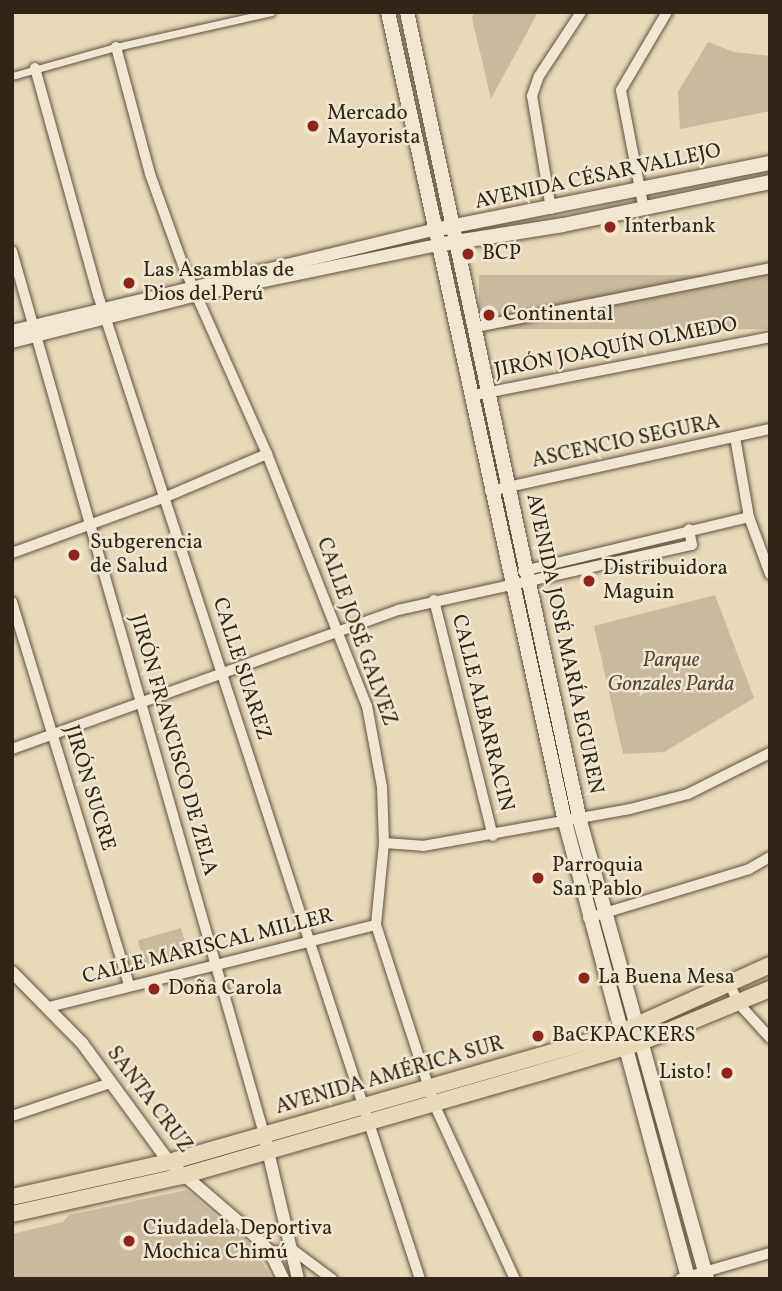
<!DOCTYPE html>
<html>
<head>
<meta charset="utf-8">
<style>
  body { margin:0 }
  #map { position:relative; width:782px; height:1291px; overflow:hidden; background:#e8d9b8; font-family:Vollkorn,serif }
  div>[style] { position:absolute }
  [style*='--x'] { left:calc(var(--x)*1px); top:calc(var(--y)*1px); width:calc(var(--w)*1px); rotate:calc(var(--a)*1deg) }
  .green>* { inset:0; background:#c9ba9d; transform-origin:0 0 }
  .roads { filter:drop-shadow(0 0 2px #605240) drop-shadow(0 0 2px #605240) }
  .pedestrian>* { height:7px; margin:-3.5px; padding:0 3.5px; transform-origin:3.5px; border-radius:3.5px; background:#f0e6d1 }
  .minor>* { height:10px; margin:-5px; padding:0 5px; transform-origin:5px; border-radius:5px; background:#f0e6d1 }
  .tertiary>* { height:12px; margin:-6px; padding:0 6px; transform-origin:6px; border-radius:6px; background:#f0e6d1 }
  .secondary>* { height:14px; margin:-7px; padding:0 7px; transform-origin:7px; border-radius:7px; background:#f0e6d1 }
  .primary>* { height:16px; margin:-8px; padding:0 8px; transform-origin:8px; border-radius:8px; background:#e8d9b8 }
  .dots>* { width:19px; height:19px; translate:-50% -50%; box-sizing:border-box; border:4px solid #f0e6d1; border-radius:50% }
  span { translate:-50% -50%; white-space:nowrap; text-align:center; line-height:1.15; -webkit-text-stroke:5px #f0e6d1; paint-order:stroke }
  .poi-label { font-size:21px; color:#322518 }
  .left { translate:0 -50%; text-align:left }
  .right { translate:-100% -50%; text-align:right }
  .street-label { font-size:21px; color:#322518 }
  .park-label { font-size:21px; color:#584a39; font-style:italic }
  .frame { position:absolute; inset:0; border:14px solid #322518; pointer-events:none }
</style>
</head>
<body>
<div id="map">
  <div class="green">
    <div style="clip-path:polygon(474px 12px,538px 12px,491px 99px,472px 18px)"></div>
    <div style="clip-path:polygon(708px 42px,734px 52px,770px 56px,770px 111px,680px 129px,678px 92px)"></div>
    <div style="left:770px;top:275px;width:54px;height:291px;rotate:90deg"></div>
    <div style="clip-path:polygon(715px 595px,754px 698px,664px 752px,623px 754px,594px 626px)"></div>
    <div style="left:181px;top:928px;width:26px;height:45px;rotate:74deg"></div>
    <div style="clip-path:polygon(186px 1190px,253px 1247px,272px 1279px,12px 1279px,12px 1234px,63px 1222px,69px 1215px)"></div>
  </div>
  <div class="roads">
    <div class="pedestrian">
      <div style="--x:12;--y:76;--w:108;--a:-15.6"></div>
      <div style="--x:116;--y:47;--w:159;--a:-12.7"></div>
    </div>
    <div class="minor">
      <div style="--x:116;--y:47;--w:131;--a:75"></div>
      <div style="--x:150;--y:174;--w:97;--a:70.1"></div>
      <div style="--x:183;--y:265;--w:207;--a:66"></div>
      <div style="--x:267;--y:454;--w:271;--a:68.4"></div>
      <div style="--x:367;--y:706;--w:82;--a:79.5"></div>
      <div style="--x:382;--y:787;--w:56;--a:88"></div>
      <div style="--x:384;--y:843;--w:82;--a:95.6"></div>
      <div style="--x:376;--y:925;--w:188;--a:72"></div>
      <div style="--x:434;--y:1104;--w:193;--a:65.2"></div>
      <div style="--x:35;--y:68;--w:236;--a:74.5"></div>
      <div style="--x:98;--y:295;--w:1035;--a:71.88"></div>
      <div style="--x:551;--y:209;--w:115;--a:-99.5"></div>
      <div style="--x:532;--y:96;--w:21;--a:-71"></div>
      <div style="--x:539;--y:76;--w:77;--a:-56.7"></div>
      <div style="--x:644;--y:210;--w:122;--a:-100.9"></div>
      <div style="--x:621;--y:90;--w:91;--a:-59.5"></div>
      <div style="--x:12;--y:251;--w:918;--a:74.07"></div>
      <div style="--x:476;--y:327;--w:300;--a:-11.3"></div>
      <div style="--x:470;--y:396;--w:306;--a:-11.1"></div>
      <div style="--x:735;--y:437;--w:81;--a:80.1"></div>
      <div style="--x:749;--y:517;--w:61;--a:69.8"></div>
      <div style="--x:490;--y:491;--w:287;--a:-12.5"></div>
      <div style="--x:12;--y:553;--w:164;--a:-20"></div>
      <div style="--x:166;--y:497;--w:110;--a:-23.1"></div>
      <div style="--x:523;--y:571;--w:232;--a:-13.4"></div>
      <div style="--x:434;--y:600;--w:243;--a:76"></div>
      <div style="--x:12;--y:602;--w:400;--a:73"></div>
      <div style="--x:12;--y:749;--w:410;--a:-19.8"></div>
      <div style="--x:398;--y:610;--w:301;--a:-12.5"></div>
      <div style="--x:692;--y:545;--w:16;--a:-101"></div>
      <div style="--x:384;--y:843;--w:39;--a:4"></div>
      <div style="--x:423;--y:846;--w:210;--a:-10.1"></div>
      <div style="--x:630;--y:809;--w:60;--a:-14.5"></div>
      <div style="--x:688;--y:794;--w:92;--a:-26.6"></div>
      <div style="--x:588;--y:918;--w:168;--a:-16.9"></div>
      <div style="--x:749;--y:869;--w:24;--a:-30"></div>
      <div style="--x:730;--y:985;--w:21;--a:65"></div>
      <div style="--x:739;--y:1004;--w:46;--a:47.6"></div>
      <div style="--x:49;--y:1007;--w:337;--a:-14.1"></div>
      <div style="--x:12;--y:1116;--w:103;--a:-18.6"></div>
      <div style="--x:270;--y:1252;--w:23;--a:-5"></div>
      <div style="--x:293;--y:1250;--w:49;--a:36.6"></div>
      <div style="--x:680;--y:1279;--w:94;--a:-16.1"></div>
    </div>
    <div class="tertiary">
      <div style="--x:12;--y:331;--w:434;--a:-13.5"></div>
      <div style="--x:12;--y:342;--w:190;--a:-14.3"></div>
      <div style="--x:196;--y:295;--w:246;--a:-11.7"></div>
      <div style="--x:12;--y:972;--w:100;--a:45.4"></div>
      <div style="--x:82;--y:1043;--w:147;--a:53.8"></div>
      <div style="--x:169;--y:1162;--w:112;--a:40.7"></div>
      <div style="--x:254;--y:1235;--w:23;--a:47"></div>
      <div style="--x:270;--y:1252;--w:30;--a:64"></div>
      <div style="--x:264;--y:1134;--w:149;--a:76.8"></div>
    </div>
    <div class="secondary">
      <div style="--x:388;--y:12;--w:829;--a:77.67"></div>
      <div style="--x:565;--y:822;--w:473;--a:74.9"></div>
      <div style="--x:407;--y:12;--w:827;--a:77.93"></div>
      <div style="--x:580;--y:821;--w:475;--a:74.5"></div>
      <div style="--x:434;--y:230;--w:343;--a:-11.3"></div>
      <div style="--x:437;--y:245;--w:128;--a:-9"></div>
      <div style="--x:563;--y:225;--w:211;--a:-11.7"></div>
    </div>
    <div class="primary">
      <div style="--x:12;--y:1197;--w:161;--a:-12.6"></div>
      <div style="--x:169;--y:1162;--w:470;--a:-16"></div>
      <div style="--x:621;--y:1032;--w:163;--a:-24.2"></div>
      <div style="--x:12;--y:1214;--w:174;--a:-12.6"></div>
      <div style="--x:182;--y:1176;--w:375;--a:-16.1"></div>
      <div style="--x:542;--y:1072;--w:101;--a:-16.6"></div>
      <div style="--x:639;--y:1043;--w:142;--a:-22.4"></div>
    </div>
  </div>
  <div class="dots">
    <div style="left:313px;top:126px;background:#8f2418"></div>
    <div style="left:610px;top:227px;background:#8f2418"></div>
    <div style="left:468px;top:254px;background:#8f2418"></div>
    <div style="left:129px;top:283px;background:#8f2418"></div>
    <div style="left:489px;top:315px;background:#8f2418"></div>
    <div style="left:74px;top:555px;background:#8f2418"></div>
    <div style="left:589px;top:581px;background:#8f2418"></div>
    <div style="left:538px;top:878px;background:#8f2418"></div>
    <div style="left:584px;top:978px;background:#8f2418"></div>
    <div style="left:154px;top:989px;background:#8f2418"></div>
    <div style="left:538px;top:1036px;background:#8f2418"></div>
    <div style="left:727px;top:1073px;background:#8f2418"></div>
    <div style="left:129px;top:1241px;background:#8f2418"></div>
  </div>
  <div class="poi-label">
    <span class="left" style="left:327px;top:126px">Mercado<br>Mayorista</span>
    <span class="left" style="left:624px;top:227px">Interbank</span>
    <span class="left" style="left:482px;top:254px">BCP</span>
    <span class="left" style="left:143px;top:283px">Las Asamblas de<br>Dios del Perú</span>
    <span class="left" style="left:503px;top:315px">Continental</span>
    <span class="left" style="left:90px;top:555px">Subgerencia<br>de Salud</span>
    <span class="left" style="left:603px;top:581px">Distribuidora<br>Maguin</span>
    <span class="left" style="left:552px;top:878px">Parroquia<br>San Pablo</span>
    <span class="left" style="left:598px;top:978px">La Buena Mesa</span>
    <span class="left" style="left:168px;top:989px">Doña Carola</span>
    <span class="left" style="left:552px;top:1036px">BaCKPACKERS</span>
    <span class="right" style="left:713px;top:1073px">Listo!</span>
    <span class="left" style="left:143px;top:1241px">Ciudadela Deportiva<br>Mochica Chimú</span>
  </div>
  <div class="street-label">
    <span style="left:598px;top:177px;rotate:-12deg">AVENIDA CÉSAR VALLEJO</span>
    <span style="left:616px;top:348px;rotate:-11deg">JIRÓN JOAQUÍN OLMEDO</span>
    <span style="left:626px;top:442px;rotate:-12deg">ASCENCIO SEGURA</span>
    <span style="left:356px;top:632px;rotate:70deg">CALLE JOSÉ GALVEZ</span>
    <span style="left:564px;top:644px;rotate:78deg">AVENIDA JOSÉ MARÍA EGUREN</span>
    <span style="left:241px;top:669px;rotate:72deg">CALLE SUAREZ</span>
    <span style="left:482px;top:713px;rotate:76deg">CALLE ALBARRACIN</span>
    <span style="left:173px;top:745px;rotate:74deg">JIRÓN FRANCISCO DE ZELA</span>
    <span style="left:89px;top:788px;rotate:73deg">JIRÓN SUCRE</span>
    <span style="left:208px;top:947px;rotate:-14deg">CALLE MARISCAL MILLER</span>
    <span style="left:390px;top:1076px;rotate:-16deg">AVENIDA AMÉRICA SUR</span>
    <span style="left:149px;top:1100px;rotate:53deg">SANTA CRUZ</span>
  </div>
  <div class="park-label">
    <span style="left:671px;top:673px">Parque<br>Gonzales Parda</span>
  </div>
  <div class="frame"></div>
</div>
</body>
</html>
